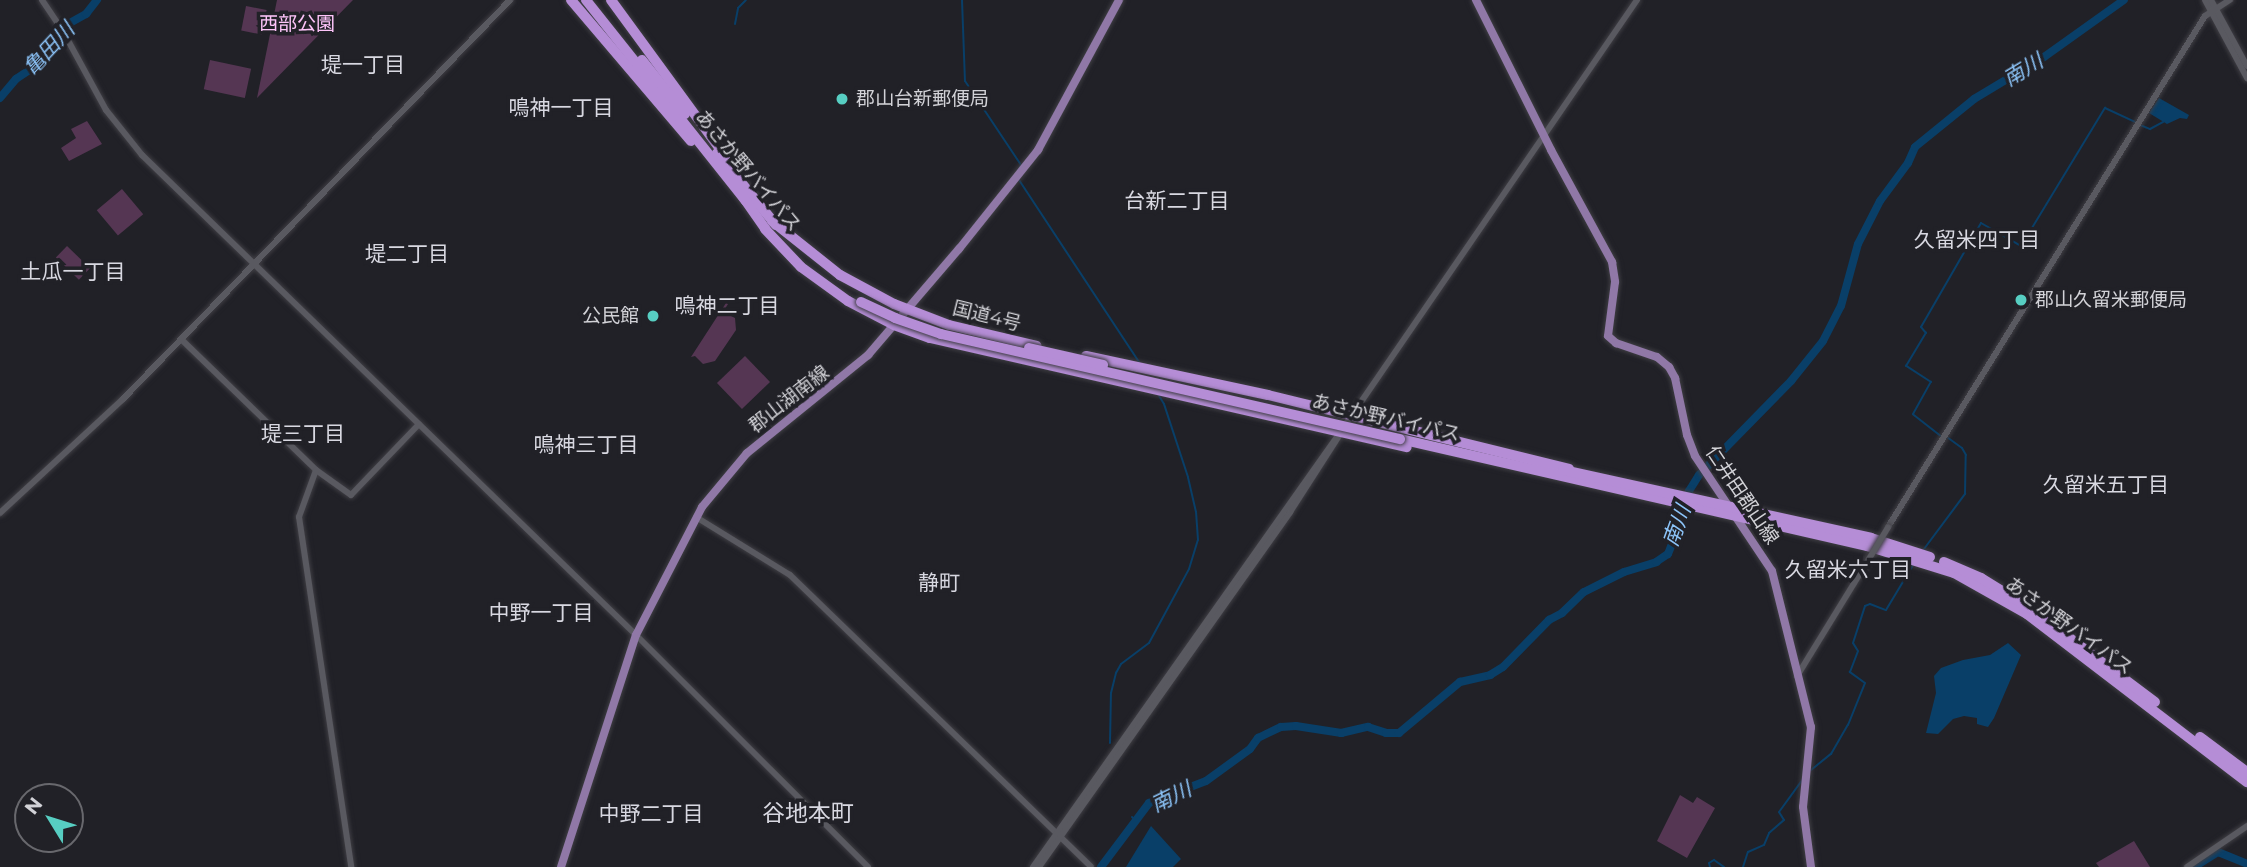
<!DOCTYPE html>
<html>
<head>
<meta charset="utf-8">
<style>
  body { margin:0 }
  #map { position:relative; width:2247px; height:867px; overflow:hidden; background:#212127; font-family:Montserrat,"Noto Sans JP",sans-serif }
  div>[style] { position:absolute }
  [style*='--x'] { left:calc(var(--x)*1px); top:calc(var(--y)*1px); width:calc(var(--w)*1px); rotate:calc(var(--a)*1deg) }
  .green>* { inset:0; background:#553653; transform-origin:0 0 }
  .water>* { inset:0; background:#093f68 }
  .stream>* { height:2px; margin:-1px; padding:0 1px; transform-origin:1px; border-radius:1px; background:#093f68 }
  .river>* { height:8px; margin:-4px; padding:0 4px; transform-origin:4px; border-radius:4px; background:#093f68 }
  .roads { filter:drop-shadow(0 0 2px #3f3e44) drop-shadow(0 0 2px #3f3e44) }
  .minor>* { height:6px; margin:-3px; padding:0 3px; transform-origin:3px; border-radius:3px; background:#595960 }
  .major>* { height:8px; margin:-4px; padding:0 4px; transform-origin:4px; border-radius:4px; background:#9078a7 }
  .highway>* { height:10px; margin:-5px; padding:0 5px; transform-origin:5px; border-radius:5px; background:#b58dd6 }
  .bridges { filter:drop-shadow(0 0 2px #3f3e44) drop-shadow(0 0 2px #3f3e44) }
  .minor-bridge>* { height:6px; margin:-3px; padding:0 3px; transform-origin:3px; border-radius:3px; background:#595960 }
  .highway-bridge>* { height:10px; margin:-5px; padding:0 5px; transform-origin:5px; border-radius:5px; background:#b58dd6 }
  .dots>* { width:19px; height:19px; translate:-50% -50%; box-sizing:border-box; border:4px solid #212127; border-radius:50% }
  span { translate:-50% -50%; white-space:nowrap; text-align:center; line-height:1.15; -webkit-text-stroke:7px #212127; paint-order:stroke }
  .park-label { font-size:19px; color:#fdc4f9 }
  .poi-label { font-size:19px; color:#d2d2d7 }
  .left { translate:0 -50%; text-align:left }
  .right { translate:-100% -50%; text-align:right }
  .street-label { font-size:19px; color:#d2d2d7 }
  .water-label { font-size:21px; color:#8cc4f9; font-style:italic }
  .neighbourhood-label { font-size:21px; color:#d8d8e1 }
  .quarter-label { font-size:23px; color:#d8d8e1 }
  .north { position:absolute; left:14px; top:783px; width:70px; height:70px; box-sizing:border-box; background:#212127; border:2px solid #68686d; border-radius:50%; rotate:308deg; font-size:19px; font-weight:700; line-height:28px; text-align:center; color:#d2d2d7 }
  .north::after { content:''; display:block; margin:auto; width:24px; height:32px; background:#57cec2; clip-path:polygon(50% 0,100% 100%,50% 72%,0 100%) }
</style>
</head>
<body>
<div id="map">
  <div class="green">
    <div style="clip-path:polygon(277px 0,353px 0,257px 98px)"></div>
    <div style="left:246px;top:6px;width:21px;height:25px;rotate:11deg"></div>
    <div style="left:210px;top:60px;width:42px;height:30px;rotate:12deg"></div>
    <div style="clip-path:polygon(87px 121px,102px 144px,69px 161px,61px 148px,76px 138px,71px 129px)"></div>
    <div style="left:122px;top:189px;width:33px;height:33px;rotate:50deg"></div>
    <div style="left:67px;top:246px;width:32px;height:16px;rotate:44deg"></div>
    <div style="clip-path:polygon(726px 303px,728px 304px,723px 312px,735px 318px,736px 330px,715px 361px,703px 364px,695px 356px,691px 357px)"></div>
    <div style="left:745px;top:356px;width:36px;height:39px;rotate:46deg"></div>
    <div style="clip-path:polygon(1680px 795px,1693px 803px,1697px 797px,1715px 808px,1687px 858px,1657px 841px)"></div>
    <div style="clip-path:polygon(2134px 841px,2150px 867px,2099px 867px,2096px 863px)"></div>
  </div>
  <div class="water">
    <div style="clip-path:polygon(2159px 98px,2189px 115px,2187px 119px,2180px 118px,2167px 124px,2149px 113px)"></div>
    <div style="clip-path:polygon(2008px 643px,2021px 655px,1994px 718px,1988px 727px,1977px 724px,1977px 718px,1964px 716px,1953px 719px,1938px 734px,1926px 733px,1936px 693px,1934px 676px,1941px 668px,1963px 660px,1990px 655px)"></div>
    <div style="clip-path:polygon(1151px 826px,1181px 859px,1173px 867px,1126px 867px)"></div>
  </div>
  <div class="stream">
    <div style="--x:962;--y:0;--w:81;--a:87.9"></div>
    <div style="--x:965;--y:81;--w:101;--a:56.3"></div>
    <div style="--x:1021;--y:165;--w:11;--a:117"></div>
    <div style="--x:735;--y:24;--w:16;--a:-79"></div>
    <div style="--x:738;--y:8;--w:11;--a:-45"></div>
    <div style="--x:2140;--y:125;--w:11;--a:22"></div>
    <div style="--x:2150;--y:129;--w:15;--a:-28"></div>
    <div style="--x:1019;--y:180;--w:218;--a:56.6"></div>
    <div style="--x:1942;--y:437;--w:37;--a:-142"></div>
    <div style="--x:1913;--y:414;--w:37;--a:-61"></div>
    <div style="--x:1931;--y:382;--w:30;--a:-147"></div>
    <div style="--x:1906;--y:366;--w:39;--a:-59"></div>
    <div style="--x:1926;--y:333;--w:8;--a:-130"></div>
    <div style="--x:1921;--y:327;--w:120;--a:-60"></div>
    <div style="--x:1981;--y:223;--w:46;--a:29.9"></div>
    <div style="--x:2021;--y:246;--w:162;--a:-58.7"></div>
    <div style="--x:2105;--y:108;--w:33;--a:25"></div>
    <div style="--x:1924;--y:549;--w:69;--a:-53.3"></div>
    <div style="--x:1965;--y:494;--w:39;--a:-89"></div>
    <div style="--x:1966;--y:455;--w:8;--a:-120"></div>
    <div style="--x:1962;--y:448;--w:17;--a:-144"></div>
    <div style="--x:1110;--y:743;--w:50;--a:-88.9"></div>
    <div style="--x:1111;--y:693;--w:21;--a:-76"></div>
    <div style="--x:1116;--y:673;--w:10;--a:-61"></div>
    <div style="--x:1121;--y:664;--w:35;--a:-37"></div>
    <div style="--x:1149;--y:643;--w:84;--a:-61.6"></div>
    <div style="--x:1189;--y:569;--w:30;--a:-73"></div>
    <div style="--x:1198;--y:540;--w:28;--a:-94"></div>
    <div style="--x:1196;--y:512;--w:36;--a:-103"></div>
    <div style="--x:1188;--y:477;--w:77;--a:-108.2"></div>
    <div style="--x:1164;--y:404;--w:12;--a:-121"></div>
    <div style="--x:1811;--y:770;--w:26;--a:-39"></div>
    <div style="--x:1831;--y:754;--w:34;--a:-60"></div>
    <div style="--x:1848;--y:725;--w:45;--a:-68"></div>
    <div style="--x:1865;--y:683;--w:19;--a:-144"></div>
    <div style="--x:1850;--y:672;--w:22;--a:-69"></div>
    <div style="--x:1858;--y:651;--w:9;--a:-122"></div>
    <div style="--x:1853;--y:643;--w:39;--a:-72"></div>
    <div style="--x:1865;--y:606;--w:5;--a:-22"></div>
    <div style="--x:1870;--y:604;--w:17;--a:21"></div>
    <div style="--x:1886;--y:610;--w:52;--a:-59"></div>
    <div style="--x:1132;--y:817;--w:3;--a:45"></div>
    <div style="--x:1710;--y:867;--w:4;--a:-104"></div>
    <div style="--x:1709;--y:863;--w:6;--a:-31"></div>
    <div style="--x:1714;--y:860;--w:12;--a:35"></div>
    <div style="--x:1743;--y:867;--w:16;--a:-72"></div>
    <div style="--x:1748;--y:852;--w:17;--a:-24"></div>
    <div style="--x:1764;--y:845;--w:13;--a:-67"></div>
    <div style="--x:1769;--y:833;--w:20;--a:-41"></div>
    <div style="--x:1784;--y:820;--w:9;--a:-122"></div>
    <div style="--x:1779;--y:812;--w:41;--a:-54"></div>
  </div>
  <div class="river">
    <div style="--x:0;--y:98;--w:25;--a:-50"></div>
    <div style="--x:16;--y:79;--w:27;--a:-34"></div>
    <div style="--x:38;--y:64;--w:50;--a:-53.1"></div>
    <div style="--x:68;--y:24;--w:21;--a:-29"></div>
    <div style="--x:86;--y:14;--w:18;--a:-52"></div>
    <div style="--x:1101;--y:867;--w:80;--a:-53.1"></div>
    <div style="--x:1149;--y:803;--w:61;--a:-21.1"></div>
    <div style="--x:1206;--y:781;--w:54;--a:-36"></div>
    <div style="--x:1250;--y:749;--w:14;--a:-54"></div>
    <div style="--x:1258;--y:738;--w:25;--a:-26"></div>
    <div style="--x:1281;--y:727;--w:15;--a:-4"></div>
    <div style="--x:1296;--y:726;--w:46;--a:8.8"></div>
    <div style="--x:1341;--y:733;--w:28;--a:-13"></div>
    <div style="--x:1368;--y:727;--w:19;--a:18"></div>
    <div style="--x:1386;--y:733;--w:13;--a:0"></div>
    <div style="--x:1399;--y:733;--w:80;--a:-39.9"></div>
    <div style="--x:1460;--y:682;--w:31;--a:-13"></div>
    <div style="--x:1490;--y:675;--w:15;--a:-32"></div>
    <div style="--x:1503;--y:667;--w:66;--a:-45.6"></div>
    <div style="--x:1549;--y:620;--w:15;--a:-28"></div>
    <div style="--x:1562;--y:613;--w:30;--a:-44"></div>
    <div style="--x:1584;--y:592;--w:45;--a:-26.6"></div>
    <div style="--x:1624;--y:572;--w:34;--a:-17"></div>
    <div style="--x:1656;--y:562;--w:14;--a:-34"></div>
    <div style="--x:1668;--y:554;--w:46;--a:-68.4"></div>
    <div style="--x:1685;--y:511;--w:20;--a:-79"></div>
    <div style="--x:1689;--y:491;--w:19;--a:-58"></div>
    <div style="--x:1699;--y:475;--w:132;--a:-45.6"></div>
    <div style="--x:1791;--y:381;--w:51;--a:-51.3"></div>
    <div style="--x:1823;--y:341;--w:39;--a:-63"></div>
    <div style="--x:1841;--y:306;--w:64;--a:-74.7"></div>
    <div style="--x:1858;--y:244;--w:48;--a:-62.9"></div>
    <div style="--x:1880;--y:201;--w:47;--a:-53.6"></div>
    <div style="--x:1908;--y:163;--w:17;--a:-66"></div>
    <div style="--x:1915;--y:147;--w:76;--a:-39.1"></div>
    <div style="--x:1974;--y:99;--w:82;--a:-31"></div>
    <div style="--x:2044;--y:57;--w:98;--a:-35.5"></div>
    <div style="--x:2194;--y:867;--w:28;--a:-32"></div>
    <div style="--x:2218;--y:852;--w:31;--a:22"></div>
  </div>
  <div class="roads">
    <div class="minor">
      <div style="--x:42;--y:0;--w:40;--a:56"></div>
      <div style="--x:64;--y:33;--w:88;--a:61.4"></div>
      <div style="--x:106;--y:110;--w:58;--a:51.3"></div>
      <div style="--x:142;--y:155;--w:689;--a:44.18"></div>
      <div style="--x:636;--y:635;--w:328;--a:45"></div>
      <div style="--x:2205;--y:0;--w:89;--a:61.7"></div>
      <div style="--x:2211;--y:0;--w:75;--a:61.4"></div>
      <div style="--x:181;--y:339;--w:188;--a:44.1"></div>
      <div style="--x:316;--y:470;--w:43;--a:35.5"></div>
      <div style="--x:351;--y:495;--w:98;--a:-46.2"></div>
      <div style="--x:316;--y:470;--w:50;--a:109.9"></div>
      <div style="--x:299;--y:517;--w:354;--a:81.5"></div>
      <div style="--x:0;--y:513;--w:168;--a:-42.8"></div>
      <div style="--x:123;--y:399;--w:556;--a:-45.87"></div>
      <div style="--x:696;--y:517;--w:110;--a:31.7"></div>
      <div style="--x:790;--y:575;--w:419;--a:44.1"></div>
      <div style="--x:1888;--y:527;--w:601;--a:-58.19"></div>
      <div style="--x:2205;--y:16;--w:30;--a:-33"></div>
      <div style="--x:1797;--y:676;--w:137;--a:-58.4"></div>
      <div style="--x:1033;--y:867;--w:534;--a:-54.76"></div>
      <div style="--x:1341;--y:431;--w:523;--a:-55.52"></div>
      <div style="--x:1039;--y:867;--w:435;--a:-54.7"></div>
      <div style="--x:1290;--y:512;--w:94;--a:-57.2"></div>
      <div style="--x:2187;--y:867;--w:73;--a:-34.3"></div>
    </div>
    <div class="major">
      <div style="--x:1476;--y:0;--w:168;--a:63.4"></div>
      <div style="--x:1551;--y:150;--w:128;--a:61.4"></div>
      <div style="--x:1612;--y:262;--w:20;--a:81"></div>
      <div style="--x:1615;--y:282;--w:54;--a:97.4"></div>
      <div style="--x:1608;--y:336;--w:11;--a:41"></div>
      <div style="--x:1616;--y:343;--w:43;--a:18.9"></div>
      <div style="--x:1657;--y:357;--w:16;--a:40"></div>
      <div style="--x:1669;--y:367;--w:13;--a:61"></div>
      <div style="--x:1675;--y:378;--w:58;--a:78.1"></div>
      <div style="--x:1687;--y:435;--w:22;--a:69"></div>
      <div style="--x:1695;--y:456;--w:138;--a:56.2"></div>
      <div style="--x:1772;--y:571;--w:161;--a:76"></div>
      <div style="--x:1811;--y:727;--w:80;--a:95.7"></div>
      <div style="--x:1803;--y:807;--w:61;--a:82.4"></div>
      <div style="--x:561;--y:867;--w:244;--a:-72.1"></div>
      <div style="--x:636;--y:635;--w:144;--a:-62.7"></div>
      <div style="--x:702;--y:507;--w:70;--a:-50.2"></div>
      <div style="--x:747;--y:453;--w:156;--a:-39"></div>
      <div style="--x:868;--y:355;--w:140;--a:-49.4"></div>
      <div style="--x:959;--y:249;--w:127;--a:-51.4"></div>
      <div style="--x:1038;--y:150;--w:170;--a:-61.6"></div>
    </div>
    <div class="highway">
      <div style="--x:571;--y:0;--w:185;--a:49.6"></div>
      <div style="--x:586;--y:0;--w:257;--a:51.5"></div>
      <div style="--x:611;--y:0;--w:195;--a:53.8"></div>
      <div style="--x:642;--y:60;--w:69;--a:51.5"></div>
      <div style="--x:717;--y:153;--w:93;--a:50.7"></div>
      <div style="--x:743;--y:197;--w:39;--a:55"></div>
      <div style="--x:765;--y:229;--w:52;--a:46.5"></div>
      <div style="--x:801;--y:267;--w:58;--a:35.9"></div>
      <div style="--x:848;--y:301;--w:52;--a:27.6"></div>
      <div style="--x:894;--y:325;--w:38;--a:20"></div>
      <div style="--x:930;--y:338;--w:489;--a:12.9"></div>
      <div style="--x:772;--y:221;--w:87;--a:38.5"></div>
      <div style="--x:840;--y:275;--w:61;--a:28.2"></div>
      <div style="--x:894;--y:304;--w:59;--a:20.9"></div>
      <div style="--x:949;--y:325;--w:90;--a:13.4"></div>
      <div style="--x:1086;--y:356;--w:186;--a:12.1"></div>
      <div style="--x:1268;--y:395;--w:310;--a:13.8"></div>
      <div style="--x:1400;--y:439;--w:479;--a:12.9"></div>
      <div style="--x:1867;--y:546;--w:91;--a:17.2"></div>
      <div style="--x:1954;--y:573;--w:84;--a:29.3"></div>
      <div style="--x:2027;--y:614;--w:277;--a:37.4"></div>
      <div style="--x:1563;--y:470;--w:315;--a:12.4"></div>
      <div style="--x:1871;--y:538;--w:62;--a:17.9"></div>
      <div style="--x:1944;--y:562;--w:40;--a:23.4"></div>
      <div style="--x:1981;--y:578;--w:59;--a:31.8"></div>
      <div style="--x:2031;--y:609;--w:155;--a:36.9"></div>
      <div style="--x:2200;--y:737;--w:59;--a:36.7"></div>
    </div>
  </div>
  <div class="bridges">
    <div class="minor-bridge">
      <div style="--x:1869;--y:559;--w:37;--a:-59"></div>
    </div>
    <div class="highway-bridge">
      <div style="--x:861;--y:302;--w:38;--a:25"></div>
      <div style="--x:895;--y:318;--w:49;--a:19.2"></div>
      <div style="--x:941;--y:334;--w:471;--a:12.9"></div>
      <div style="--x:1029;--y:348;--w:76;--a:12.9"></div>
    </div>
  </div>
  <div class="dots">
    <div style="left:842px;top:99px;background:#57cec2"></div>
    <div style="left:2021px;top:300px;background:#57cec2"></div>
    <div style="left:653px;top:316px;background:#57cec2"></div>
  </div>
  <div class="park-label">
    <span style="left:297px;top:24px">西部公園</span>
  </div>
  <div class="poi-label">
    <span class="left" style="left:856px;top:99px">郡山台新郵便局</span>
    <span class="left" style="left:2035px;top:300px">郡山久留米郵便局</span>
    <span class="right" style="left:639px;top:316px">公民館</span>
  </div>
  <div class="street-label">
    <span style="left:748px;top:171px;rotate:50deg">あさか野バイパス</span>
    <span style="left:987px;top:316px;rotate:14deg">国道4号</span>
    <span style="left:789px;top:399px;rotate:-38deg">郡山湖南線</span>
    <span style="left:1386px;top:418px;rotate:13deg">あさか野バイパス</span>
    <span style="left:1742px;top:495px;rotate:56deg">仁井田郡山線</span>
    <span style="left:2069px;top:626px;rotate:36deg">あさか野バイパス</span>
  </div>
  <div class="water-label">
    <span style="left:49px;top:49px;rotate:-47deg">亀田川</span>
    <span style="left:2023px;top:70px;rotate:-31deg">南川</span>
    <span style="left:1677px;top:526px;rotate:-70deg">南川</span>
    <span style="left:1171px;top:797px;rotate:-26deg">南川</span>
  </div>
  <div class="neighbourhood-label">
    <span style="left:363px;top:65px">堤一丁目</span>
    <span style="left:561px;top:108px">鳴神一丁目</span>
    <span style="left:1177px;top:201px">台新二丁目</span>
    <span style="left:1977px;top:240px">久留米四丁目</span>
    <span style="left:407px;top:254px">堤二丁目</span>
    <span style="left:73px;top:272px">土瓜一丁目</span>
    <span style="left:727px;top:306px">鳴神二丁目</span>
    <span style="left:303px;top:434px">堤三丁目</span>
    <span style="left:586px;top:445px">鳴神三丁目</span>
    <span style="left:2106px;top:485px">久留米五丁目</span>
    <span style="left:1848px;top:570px">久留米六丁目</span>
    <span style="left:939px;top:583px">静町</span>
    <span style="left:541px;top:613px">中野一丁目</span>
    <span style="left:651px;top:814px">中野二丁目</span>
  </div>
  <div class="quarter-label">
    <span style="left:808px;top:813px">谷地本町</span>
  </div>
  <div class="north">N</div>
</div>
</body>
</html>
